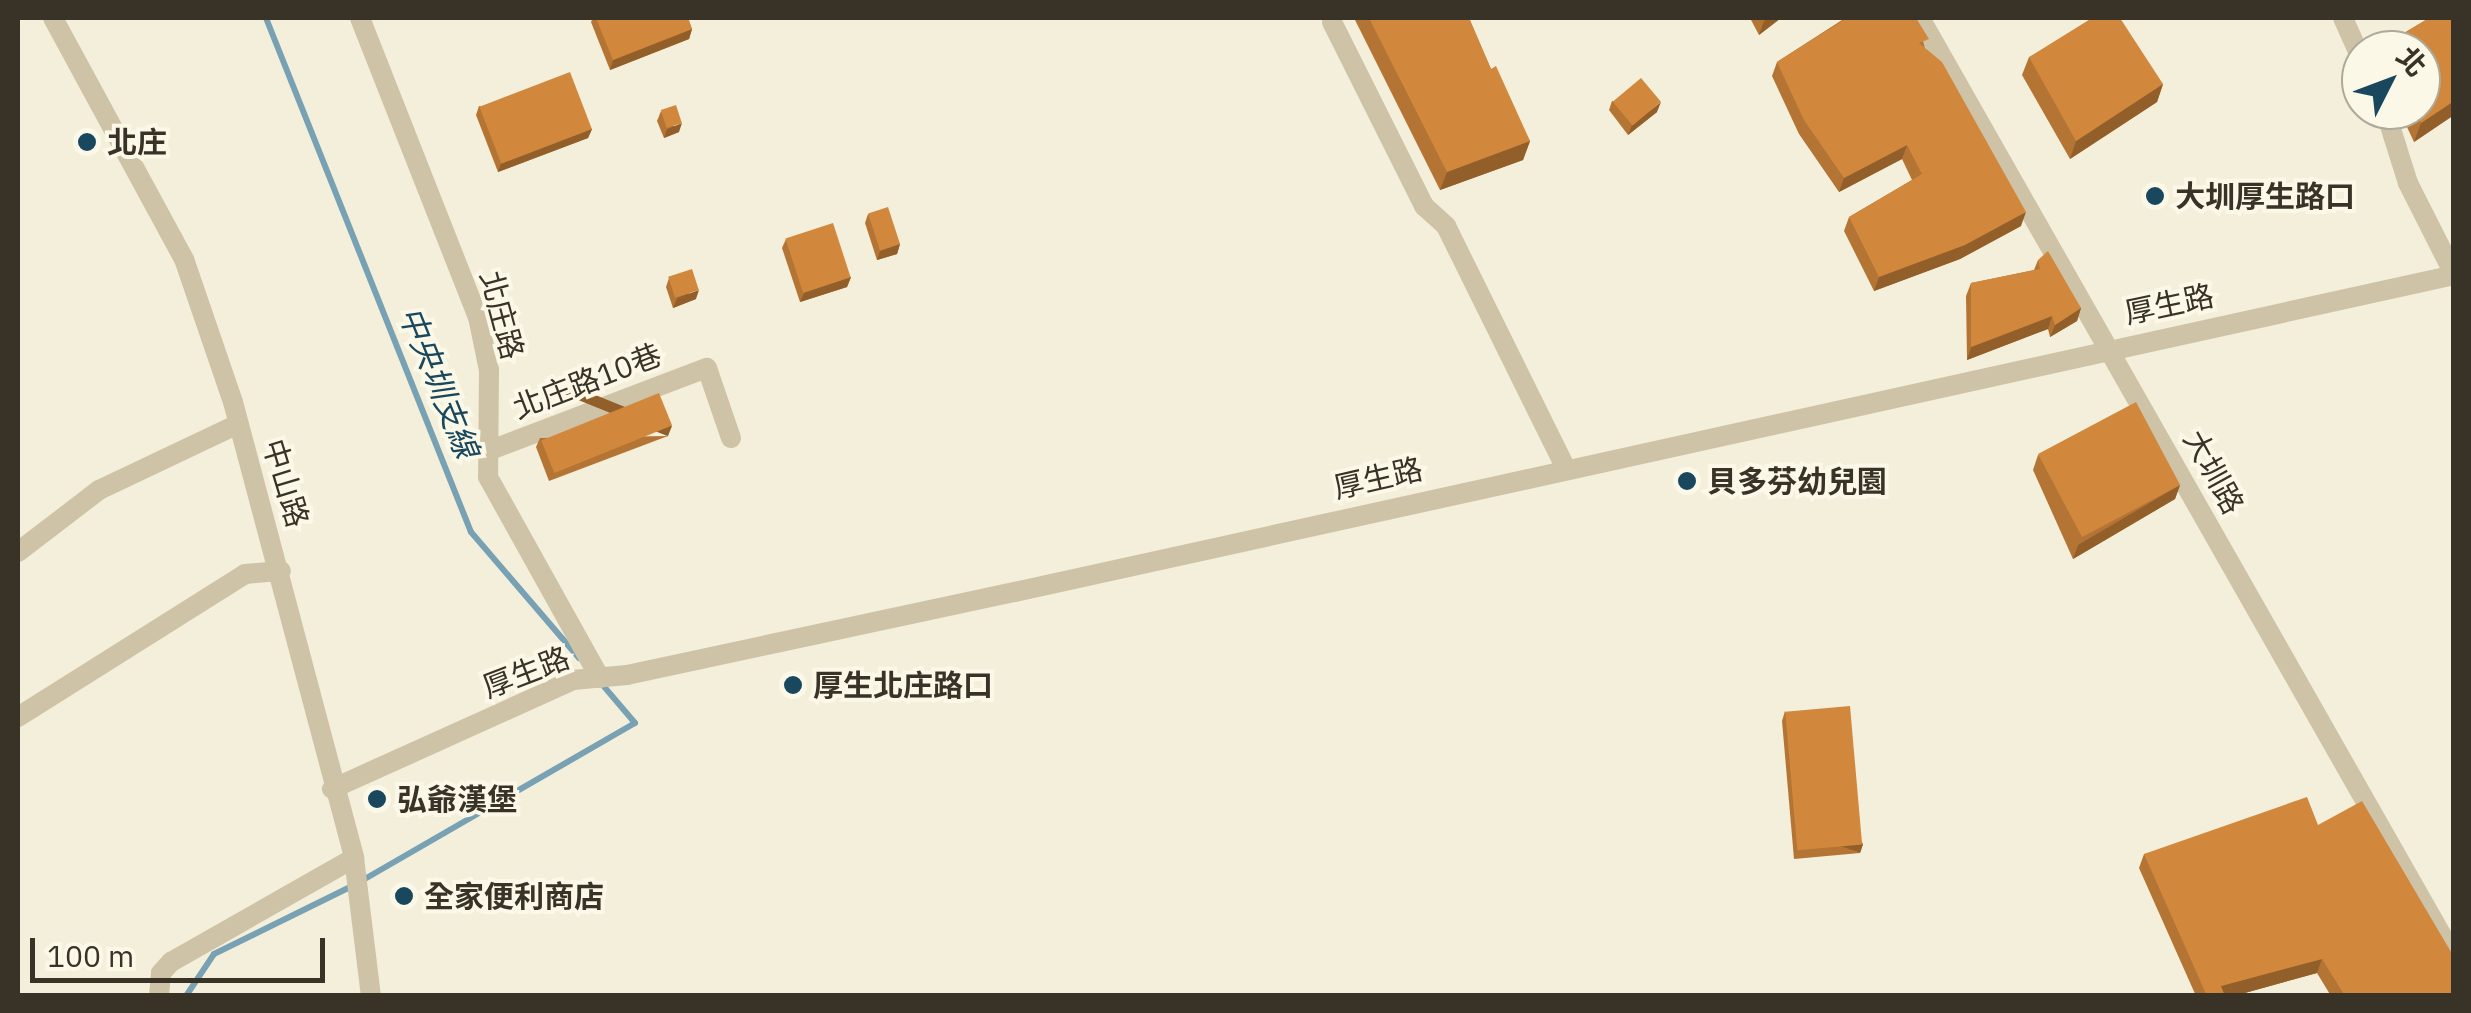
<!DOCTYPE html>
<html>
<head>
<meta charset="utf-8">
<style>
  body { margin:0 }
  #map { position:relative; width:2471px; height:1013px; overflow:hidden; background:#f4efdb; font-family:"IBM Plex Sans","Noto Sans TC",sans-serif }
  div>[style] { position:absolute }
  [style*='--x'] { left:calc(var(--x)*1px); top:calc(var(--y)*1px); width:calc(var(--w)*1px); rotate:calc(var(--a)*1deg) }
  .stream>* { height:6px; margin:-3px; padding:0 3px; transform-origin:3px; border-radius:3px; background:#78a1b4 }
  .minor>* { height:20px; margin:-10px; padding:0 10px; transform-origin:10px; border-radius:10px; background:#cec3a6 }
  .wall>* { inset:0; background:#b47534 }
  .shaded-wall>* { inset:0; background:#925f2b; transform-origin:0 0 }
  .building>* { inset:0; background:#d1883d; transform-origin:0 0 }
  .dots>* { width:28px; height:28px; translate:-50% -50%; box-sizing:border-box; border:5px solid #fbf8e8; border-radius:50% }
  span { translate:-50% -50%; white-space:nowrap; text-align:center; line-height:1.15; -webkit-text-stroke:8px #fbf8e8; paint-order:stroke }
  .poi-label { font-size:30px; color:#393227; font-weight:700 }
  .left { translate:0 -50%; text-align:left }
  .street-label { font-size:30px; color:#393227 }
  .water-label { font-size:32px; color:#19475e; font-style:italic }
  .frame { position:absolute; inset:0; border:20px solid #393227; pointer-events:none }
  .north { position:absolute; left:2341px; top:30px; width:100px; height:100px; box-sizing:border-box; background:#fbf8e8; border:2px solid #ada99b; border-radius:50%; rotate:48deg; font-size:28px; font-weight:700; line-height:40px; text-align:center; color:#393227 }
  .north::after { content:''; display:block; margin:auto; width:35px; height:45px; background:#19475e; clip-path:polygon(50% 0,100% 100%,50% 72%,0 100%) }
  .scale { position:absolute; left:30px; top:938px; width:295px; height:45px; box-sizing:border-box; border:5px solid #393227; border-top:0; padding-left:12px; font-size:30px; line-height:35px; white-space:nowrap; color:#393227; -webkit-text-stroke:8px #fbf8e8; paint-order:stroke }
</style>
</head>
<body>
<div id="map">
  <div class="stream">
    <div style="--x:266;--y:18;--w:553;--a:68.26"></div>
    <div style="--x:471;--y:532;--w:166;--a:49.4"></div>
    <div style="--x:363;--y:880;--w:314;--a:-30"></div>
    <div style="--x:635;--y:723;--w:52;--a:-130.4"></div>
    <div style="--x:186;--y:996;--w:50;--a:-56.3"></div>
    <div style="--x:214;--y:954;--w:154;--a:-26.2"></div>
  </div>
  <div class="minor">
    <div style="--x:53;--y:18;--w:274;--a:61.5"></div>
    <div style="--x:184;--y:259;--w:151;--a:71.1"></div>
    <div style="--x:233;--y:402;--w:472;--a:75.1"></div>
    <div style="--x:354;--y:858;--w:139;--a:83"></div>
    <div style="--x:360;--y:18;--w:321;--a:68.5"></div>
    <div style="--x:478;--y:317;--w:54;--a:78.3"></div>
    <div style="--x:489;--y:370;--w:107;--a:90.5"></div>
    <div style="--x:488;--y:477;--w:230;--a:60.9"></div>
    <div style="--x:1920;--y:18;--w:1080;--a:60.37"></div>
    <div style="--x:2343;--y:18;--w:44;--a:65.8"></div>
    <div style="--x:1332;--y:22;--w:206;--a:63.4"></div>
    <div style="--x:1424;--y:206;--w:30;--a:42"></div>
    <div style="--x:1446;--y:226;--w:269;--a:63.7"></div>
    <div style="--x:2385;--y:110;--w:77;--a:72.5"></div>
    <div style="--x:2408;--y:183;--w:102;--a:63.2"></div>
    <div style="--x:488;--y:451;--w:234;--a:-20.8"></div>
    <div style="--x:707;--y:368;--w:74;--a:71.1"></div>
    <div style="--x:18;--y:552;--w:102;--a:-37.4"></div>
    <div style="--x:99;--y:490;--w:154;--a:-25.4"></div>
    <div style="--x:18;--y:717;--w:268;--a:-32.2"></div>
    <div style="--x:245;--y:574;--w:36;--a:-5"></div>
    <div style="--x:332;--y:789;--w:265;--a:-24.3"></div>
    <div style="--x:573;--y:680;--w:54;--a:-5.3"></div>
    <div style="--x:627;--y:675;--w:397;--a:-12.1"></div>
    <div style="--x:1015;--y:592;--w:1474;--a:-12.42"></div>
    <div style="--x:159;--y:996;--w:23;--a:-85"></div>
    <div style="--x:161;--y:973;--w:15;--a:-48"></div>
    <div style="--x:171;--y:962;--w:210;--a:-29.6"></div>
  </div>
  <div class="wall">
    <div style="clip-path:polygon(593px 18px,688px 18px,692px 29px,689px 39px,610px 70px,591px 22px)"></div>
    <div style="clip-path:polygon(1354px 18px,1469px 18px,1491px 69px,1530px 141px,1523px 160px,1440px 190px)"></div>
    <div style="clip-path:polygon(1750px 18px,1781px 18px,1759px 35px)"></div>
    <div style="clip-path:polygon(1843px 18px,1916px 18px,1925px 48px,2021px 226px,1960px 259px,1874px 291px,1844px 231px,1849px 217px,1912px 180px,1902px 159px,1839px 192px,1799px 134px,1772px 76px,1777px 62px,1842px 20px)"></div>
    <div style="clip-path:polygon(2429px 18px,2451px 18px,2454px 23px,2454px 115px,2414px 142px,2399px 110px,2421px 110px,2421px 50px,2382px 50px,2384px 45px)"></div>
    <div style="clip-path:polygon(2029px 57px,2163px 84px,2157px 102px,2070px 159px,2022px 75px)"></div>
    <div style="clip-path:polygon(1612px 101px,1657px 112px,1628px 135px,1609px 110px)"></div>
    <div style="clip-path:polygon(479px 106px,592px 129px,588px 138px,498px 172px,476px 115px)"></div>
    <div style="clip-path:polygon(661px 111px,679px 132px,664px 138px,657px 121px)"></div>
    <div style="clip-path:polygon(868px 214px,900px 244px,897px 254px,877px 260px,865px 223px)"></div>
    <div style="clip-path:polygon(786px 239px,851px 277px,847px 287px,800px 302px,782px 248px)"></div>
    <div style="clip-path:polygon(2038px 260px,2081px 308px,2077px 321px,2050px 337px,2048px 329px,1967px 360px,1966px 296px,1971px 283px,2034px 270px)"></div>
    <div style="clip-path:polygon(669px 278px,696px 299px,673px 308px,666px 287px)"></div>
    <div style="clip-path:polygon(668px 436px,549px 481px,536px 447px,540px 438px)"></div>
    <div style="clip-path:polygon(2038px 455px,2180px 485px,2175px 499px,2073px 559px,2033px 470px)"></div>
    <div style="clip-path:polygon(1785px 711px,1863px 844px,1860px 853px,1794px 859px,1782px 721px)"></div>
    <div style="clip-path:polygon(2318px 825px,2454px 996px,2331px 996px,2317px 973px,2234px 996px,2196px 996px,2139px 868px,2144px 854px)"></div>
  </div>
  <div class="shaded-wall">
    <div style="clip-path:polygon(1769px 18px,1781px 18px,1759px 35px,1764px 21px)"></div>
    <div style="clip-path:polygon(692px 29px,689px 39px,610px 70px,613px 60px)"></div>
    <div style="clip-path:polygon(2163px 84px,2157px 102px,2070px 159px,2076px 141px)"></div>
    <div style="clip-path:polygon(2454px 101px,2454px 115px,2414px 142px,2421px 123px)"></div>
    <div style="clip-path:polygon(1661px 102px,1657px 112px,1628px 135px,1632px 125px)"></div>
    <div style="clip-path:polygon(682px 123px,679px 132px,664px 138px,667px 129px)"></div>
    <div style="clip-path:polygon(592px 129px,588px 138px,498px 172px,501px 163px)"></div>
    <div style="clip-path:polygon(1530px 141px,1523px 160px,1440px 190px,1447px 172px)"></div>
    <div style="clip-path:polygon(1907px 145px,1902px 159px,1839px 192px,1844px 178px)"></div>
    <div style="clip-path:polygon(2026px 212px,2021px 226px,1960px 259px,1874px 291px,1879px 277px)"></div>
    <div style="clip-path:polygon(900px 244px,897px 254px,877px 260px,880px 251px)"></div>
    <div style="clip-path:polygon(851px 277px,847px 287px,800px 302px,804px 293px)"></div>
    <div style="clip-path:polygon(699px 290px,696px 299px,673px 308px,677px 298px)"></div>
    <div style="clip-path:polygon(2081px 308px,2077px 321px,2050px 337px,2055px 325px)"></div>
    <div style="clip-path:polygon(2052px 316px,2048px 329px,1967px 360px,1971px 347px)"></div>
    <div style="left:672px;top:426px;width:11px;height:128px;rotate:112deg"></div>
    <div style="clip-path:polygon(2180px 485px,2175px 499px,2073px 559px,2078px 545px)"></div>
    <div style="left:1863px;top:844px;width:9px;height:65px;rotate:108deg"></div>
    <div style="clip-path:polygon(2322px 959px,2317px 973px,2234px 996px,2217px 996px,2221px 986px)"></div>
  </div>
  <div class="building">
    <div style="clip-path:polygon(596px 18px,688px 18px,692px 29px,613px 60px)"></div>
    <div style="clip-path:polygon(1369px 18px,1469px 18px,1491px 69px,1496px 66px,1530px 141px,1447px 172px)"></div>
    <div style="clip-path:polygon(1847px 18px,1916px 18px,1929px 39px,1919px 43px,1942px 62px,2026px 212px,1965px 245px,1879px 277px,1849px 217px,1922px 174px,1907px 145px,1844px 178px,1804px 120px,1777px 62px)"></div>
    <div style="clip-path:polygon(2092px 18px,2120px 18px,2163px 84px,2076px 141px,2029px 57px)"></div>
    <div style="clip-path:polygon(2429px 18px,2451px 18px,2454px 23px,2454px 101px,2421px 123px,2415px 110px,2421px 110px,2421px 50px,2386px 50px,2384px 45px)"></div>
    <div style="left:570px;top:72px;width:61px;height:97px;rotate:69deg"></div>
    <div style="left:1641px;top:78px;width:31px;height:37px;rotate:50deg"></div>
    <div style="left:676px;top:105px;width:19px;height:16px;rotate:72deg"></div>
    <div style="left:888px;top:207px;width:39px;height:21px;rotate:72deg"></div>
    <div style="left:833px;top:223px;width:57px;height:50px;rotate:72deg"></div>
    <div style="clip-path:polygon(2048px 251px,2081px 308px,2055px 325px,2052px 316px,1971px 347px,1971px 283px,2040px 269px,2038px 260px)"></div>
    <div style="left:692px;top:269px;width:22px;height:25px;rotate:72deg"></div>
    <div style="left:659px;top:393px;width:35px;height:127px;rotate:68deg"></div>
    <div style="left:2136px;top:402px;width:94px;height:111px;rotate:62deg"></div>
    <div style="left:1850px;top:706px;width:139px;height:65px;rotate:85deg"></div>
    <div style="clip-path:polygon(2307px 797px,2318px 825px,2362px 801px,2454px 957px,2454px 996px,2345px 996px,2322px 959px,2221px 986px,2225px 996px,2207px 996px,2144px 854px)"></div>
  </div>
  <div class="dots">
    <div style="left:87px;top:142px;background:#19475e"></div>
    <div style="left:2155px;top:196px;background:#19475e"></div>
    <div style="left:1687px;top:481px;background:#19475e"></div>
    <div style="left:793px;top:685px;background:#19475e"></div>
    <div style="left:377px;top:799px;background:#19475e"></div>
    <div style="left:404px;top:896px;background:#19475e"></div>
  </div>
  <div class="poi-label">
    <span class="left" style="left:107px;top:142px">北庄</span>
    <span class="left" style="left:2175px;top:196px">大圳厚生路口</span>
    <span class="left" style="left:1707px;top:481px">貝多芬幼兒園</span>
    <span class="left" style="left:813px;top:685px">厚生北庄路口</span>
    <span class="left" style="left:397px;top:799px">弘爺漢堡</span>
    <span class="left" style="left:424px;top:896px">全家便利商店</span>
  </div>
  <div class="street-label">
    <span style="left:2169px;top:304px;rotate:-12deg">厚生路</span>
    <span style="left:502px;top:315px;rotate:75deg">北庄路</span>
    <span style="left:587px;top:381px;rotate:-21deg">北庄路10巷</span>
    <span style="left:2214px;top:472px;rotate:61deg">大圳路</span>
    <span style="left:1378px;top:478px;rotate:-13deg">厚生路</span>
    <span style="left:286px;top:483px;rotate:73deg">中山路</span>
    <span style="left:526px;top:672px;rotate:-21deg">厚生路</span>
  </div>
  <div class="water-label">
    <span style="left:439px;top:382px;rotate:68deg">中央圳支線</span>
  </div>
  <div class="frame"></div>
  <div class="north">北</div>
  <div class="scale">100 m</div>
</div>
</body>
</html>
